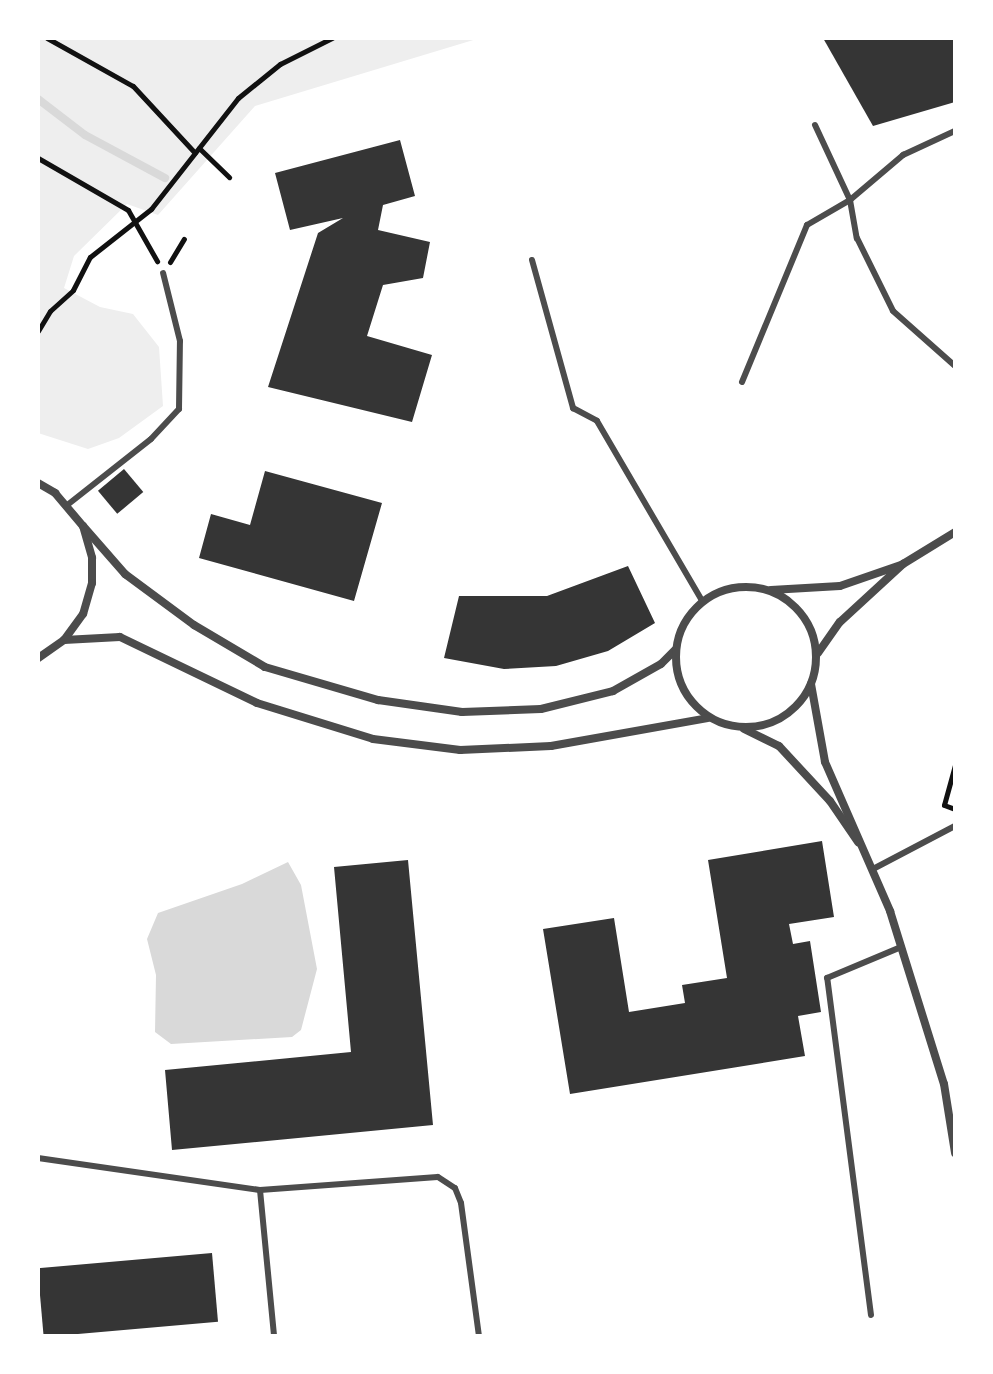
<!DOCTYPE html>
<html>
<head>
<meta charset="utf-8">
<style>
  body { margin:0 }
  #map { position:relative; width:993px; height:1374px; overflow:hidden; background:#fff; font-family:"Nunito Sans",sans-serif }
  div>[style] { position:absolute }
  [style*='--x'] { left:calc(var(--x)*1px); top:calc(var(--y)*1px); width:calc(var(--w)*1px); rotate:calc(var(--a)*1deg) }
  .green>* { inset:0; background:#eee }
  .water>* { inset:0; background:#d9d9d9 }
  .stream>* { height:8px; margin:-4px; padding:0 4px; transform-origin:4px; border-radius:4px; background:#d9d9d9 }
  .building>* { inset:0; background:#353535; transform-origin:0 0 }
  .path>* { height:5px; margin:-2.5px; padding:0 2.5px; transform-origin:2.5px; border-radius:2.5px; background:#111 }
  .service>* { height:6px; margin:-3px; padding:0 3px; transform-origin:3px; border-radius:3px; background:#4c4c4c }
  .minor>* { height:8px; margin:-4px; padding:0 4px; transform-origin:4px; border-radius:4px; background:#4c4c4c }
  .minor>.ring { margin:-4px; padding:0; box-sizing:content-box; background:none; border:8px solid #4c4c4c; border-radius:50% }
  span { translate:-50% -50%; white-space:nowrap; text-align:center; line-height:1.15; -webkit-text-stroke:6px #fff; paint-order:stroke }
  .frame { position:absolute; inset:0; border:40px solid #fff; pointer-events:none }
</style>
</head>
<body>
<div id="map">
  <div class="green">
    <div style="clip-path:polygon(38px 38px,480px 38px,255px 106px,158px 215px,127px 204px,74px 256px,64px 288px,100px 307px,133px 314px,159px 347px,163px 406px,119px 438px,88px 449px,38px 433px)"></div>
  </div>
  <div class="water">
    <div style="clip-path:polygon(288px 862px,301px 885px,317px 969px,301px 1030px,292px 1037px,171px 1044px,155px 1032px,156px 975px,147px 939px,158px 913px,242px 884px)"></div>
  </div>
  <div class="stream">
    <div style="--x:38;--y:99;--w:59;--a:37.5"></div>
    <div style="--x:85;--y:135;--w:91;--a:28.3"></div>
  </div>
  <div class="building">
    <div style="clip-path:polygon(823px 38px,955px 38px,955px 102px,873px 126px)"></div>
    <div style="clip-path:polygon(400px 140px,415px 196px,383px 205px,378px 230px,430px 242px,423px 278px,383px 285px,367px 336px,432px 355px,412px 422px,268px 387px,318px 233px,343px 218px,290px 230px,275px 173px)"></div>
    <div style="left:124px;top:469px;width:30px;height:34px;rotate:50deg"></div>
    <div style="clip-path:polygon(265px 471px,382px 503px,354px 601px,199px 558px,211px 514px,250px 525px)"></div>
    <div style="clip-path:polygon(628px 566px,655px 623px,608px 651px,556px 666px,504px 669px,444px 658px,459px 596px,547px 596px)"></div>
    <div style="clip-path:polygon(822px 841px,834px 917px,789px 924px,793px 944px,810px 941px,821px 1012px,798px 1016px,805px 1056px,570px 1094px,543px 929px,614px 918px,629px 1012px,685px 1003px,682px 985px,727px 978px,708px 860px)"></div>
    <div style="clip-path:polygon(408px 860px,433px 1125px,172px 1150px,165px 1070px,351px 1052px,334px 867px)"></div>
    <div style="left:212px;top:1253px;width:69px;height:175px;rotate:85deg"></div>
  </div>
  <div class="path">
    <div style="--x:47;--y:38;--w:98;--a:29.2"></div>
    <div style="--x:133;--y:86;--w:91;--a:47.2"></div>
    <div style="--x:199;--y:148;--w:42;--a:44"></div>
    <div style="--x:38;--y:158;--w:104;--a:30"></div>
    <div style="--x:128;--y:210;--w:59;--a:60.4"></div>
    <div style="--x:170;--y:262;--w:27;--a:-59"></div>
    <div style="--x:38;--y:331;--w:23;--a:-59"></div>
    <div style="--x:50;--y:311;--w:31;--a:-42"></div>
    <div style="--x:73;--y:290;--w:37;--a:-63"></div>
    <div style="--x:90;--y:257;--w:78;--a:-38.2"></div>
    <div style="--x:151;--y:209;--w:141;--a:-51.9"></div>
    <div style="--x:238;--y:98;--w:54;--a:-39"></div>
    <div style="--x:280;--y:64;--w:58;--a:-26.6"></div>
    <div style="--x:955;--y:765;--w:41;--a:105.4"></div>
    <div style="--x:944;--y:805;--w:12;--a:20"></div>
  </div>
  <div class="service">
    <div style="--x:815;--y:125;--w:83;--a:65"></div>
    <div style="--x:850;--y:200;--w:39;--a:80"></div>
    <div style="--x:857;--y:238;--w:81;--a:63.7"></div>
    <div style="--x:893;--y:311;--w:83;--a:41.6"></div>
    <div style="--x:532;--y:260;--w:154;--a:74.5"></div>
    <div style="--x:573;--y:408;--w:27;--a:28"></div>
    <div style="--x:597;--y:421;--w:208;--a:59.7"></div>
    <div style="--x:742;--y:382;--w:170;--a:-67.5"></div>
    <div style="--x:807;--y:225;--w:50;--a:-30.2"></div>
    <div style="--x:850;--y:200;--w:70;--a:-40.3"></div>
    <div style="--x:903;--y:155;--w:57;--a:-24.8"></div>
    <div style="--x:66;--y:506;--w:108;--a:-38.2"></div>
    <div style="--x:151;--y:439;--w:41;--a:-47"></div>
    <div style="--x:179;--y:409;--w:68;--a:-89.2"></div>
    <div style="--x:180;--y:341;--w:70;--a:-104"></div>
    <div style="--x:873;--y:869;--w:93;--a:-27.7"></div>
    <div style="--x:38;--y:1158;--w:224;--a:8.2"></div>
    <div style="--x:260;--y:1190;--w:178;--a:-4.2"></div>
    <div style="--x:438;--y:1177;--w:20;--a:33"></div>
    <div style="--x:455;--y:1188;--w:16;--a:68"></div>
    <div style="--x:461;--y:1203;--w:134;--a:82.3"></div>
    <div style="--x:260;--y:1190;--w:147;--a:84.5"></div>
    <div style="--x:871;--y:1315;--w:340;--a:-97.4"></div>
    <div style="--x:827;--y:978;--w:80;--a:-22.7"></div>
  </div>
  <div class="minor">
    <div style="--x:38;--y:483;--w:20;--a:30"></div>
    <div style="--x:55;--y:493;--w:43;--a:49.7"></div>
    <div style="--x:83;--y:526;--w:33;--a:74"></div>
    <div style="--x:92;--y:558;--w:25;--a:90"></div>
    <div style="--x:92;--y:583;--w:32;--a:106"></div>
    <div style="--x:83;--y:614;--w:32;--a:126"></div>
    <div style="--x:64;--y:640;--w:32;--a:145"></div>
    <div style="--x:83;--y:526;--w:64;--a:48.8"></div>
    <div style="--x:125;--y:574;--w:86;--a:36.5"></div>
    <div style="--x:194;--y:625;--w:82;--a:30.6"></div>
    <div style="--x:265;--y:667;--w:118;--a:16.3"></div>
    <div style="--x:378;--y:700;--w:85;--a:8.1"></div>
    <div style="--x:462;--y:712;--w:79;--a:-2.2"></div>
    <div style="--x:541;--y:709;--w:74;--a:-14"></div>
    <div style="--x:613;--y:691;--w:55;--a:-29.4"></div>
    <div style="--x:661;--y:664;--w:20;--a:-45"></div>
    <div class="ring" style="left:676px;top:587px;width:132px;height:132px"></div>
    <div style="--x:771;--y:590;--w:69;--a:-3.3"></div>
    <div style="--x:840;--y:586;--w:65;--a:-19"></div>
    <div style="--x:64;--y:640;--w:56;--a:-3.1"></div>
    <div style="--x:120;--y:637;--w:152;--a:25.7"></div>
    <div style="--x:257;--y:703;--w:121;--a:17.2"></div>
    <div style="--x:373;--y:739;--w:88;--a:7.2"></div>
    <div style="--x:460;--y:750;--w:91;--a:-2.5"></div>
    <div style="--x:551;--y:746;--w:159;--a:-10.1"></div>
    <div style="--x:818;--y:653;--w:38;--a:-55"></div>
    <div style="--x:840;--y:622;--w:86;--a:-42.6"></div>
    <div style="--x:903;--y:564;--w:61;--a:-31.6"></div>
    <div style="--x:811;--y:684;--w:79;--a:79.8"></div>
    <div style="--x:825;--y:762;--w:163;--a:66.4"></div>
    <div style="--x:890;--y:911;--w:181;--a:72.7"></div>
    <div style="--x:944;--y:1084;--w:70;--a:80.9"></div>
    <div style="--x:744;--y:729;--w:39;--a:26"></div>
    <div style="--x:779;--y:746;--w:75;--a:47.2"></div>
    <div style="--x:830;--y:801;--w:50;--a:55.7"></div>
  </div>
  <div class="frame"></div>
</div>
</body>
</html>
